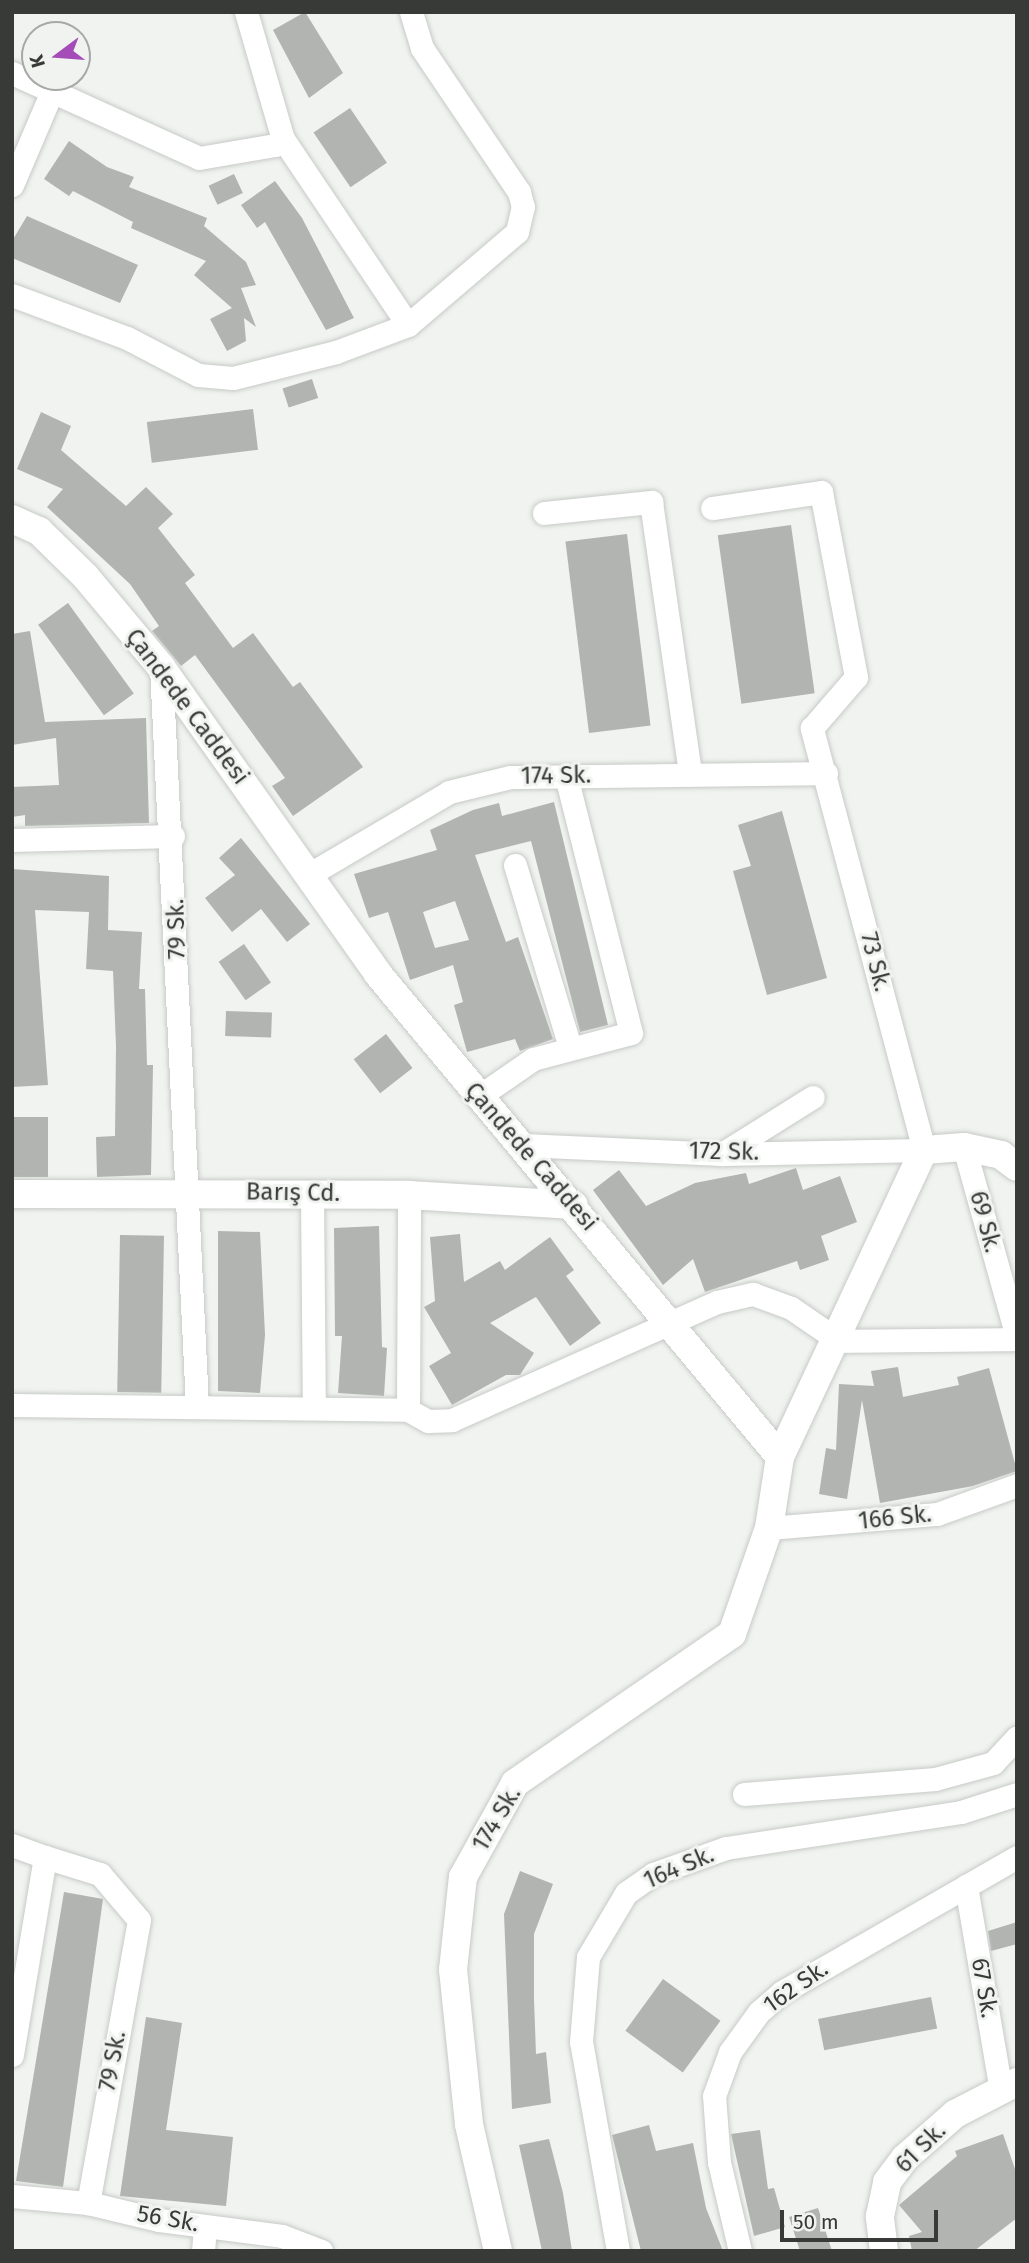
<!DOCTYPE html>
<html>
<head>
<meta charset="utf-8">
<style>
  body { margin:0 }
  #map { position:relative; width:1029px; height:2263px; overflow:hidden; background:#f0f3f0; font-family:"Fira Sans",sans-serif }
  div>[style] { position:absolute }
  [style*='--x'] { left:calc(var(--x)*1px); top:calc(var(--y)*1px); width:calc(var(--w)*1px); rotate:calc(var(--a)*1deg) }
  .building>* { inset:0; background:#b1b4b0; transform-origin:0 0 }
  .roads { filter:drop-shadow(0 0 2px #c7cac7) drop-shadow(0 0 2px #c7cac7) }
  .minor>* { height:23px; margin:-11.5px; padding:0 11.5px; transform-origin:11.5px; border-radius:11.5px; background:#fff }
  .tertiary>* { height:28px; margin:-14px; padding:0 14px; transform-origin:14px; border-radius:14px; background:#fff }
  span { translate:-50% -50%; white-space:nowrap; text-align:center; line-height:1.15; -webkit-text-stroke:6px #f0f3f0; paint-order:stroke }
  .street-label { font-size:24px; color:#383a38 }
  .frame { position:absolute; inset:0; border:14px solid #383a38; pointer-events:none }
  .north { position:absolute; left:21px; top:21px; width:70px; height:70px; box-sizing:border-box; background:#f0f3f0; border:2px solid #a6a9a6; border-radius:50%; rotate:254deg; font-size:19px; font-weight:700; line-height:28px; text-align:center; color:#383a38 }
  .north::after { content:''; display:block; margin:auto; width:24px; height:32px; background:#a54cb8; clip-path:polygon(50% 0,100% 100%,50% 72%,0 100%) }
  .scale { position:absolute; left:780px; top:2210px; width:158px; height:32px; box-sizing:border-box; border:4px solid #383a38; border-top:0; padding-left:9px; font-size:21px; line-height:24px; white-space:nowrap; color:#383a38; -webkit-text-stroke:5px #f0f3f0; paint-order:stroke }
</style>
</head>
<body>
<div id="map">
  <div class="building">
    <div style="clip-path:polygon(305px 12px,343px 73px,309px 98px,273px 30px)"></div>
    <div style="left:350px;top:108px;width:66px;height:44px;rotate:56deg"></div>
    <div style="clip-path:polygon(69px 141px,107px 167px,134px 177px,129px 187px,207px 218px,204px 226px,246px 262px,256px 285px,241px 288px,256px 327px,244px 318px,246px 341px,227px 351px,210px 319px,232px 308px,194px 275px,206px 261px,131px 228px,133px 222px,73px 191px,69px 196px,44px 179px)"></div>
    <div style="left:234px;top:174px;width:21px;height:28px;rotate:65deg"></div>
    <div style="clip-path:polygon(275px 181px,302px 218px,354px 318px,326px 330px,265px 222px,257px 228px,241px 205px)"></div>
    <div style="clip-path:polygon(27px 216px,138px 265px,120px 303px,12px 258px,12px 241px)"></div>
    <div style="left:312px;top:379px;width:20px;height:31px;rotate:72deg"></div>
    <div style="left:253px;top:409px;width:41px;height:107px;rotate:83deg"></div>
    <div style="clip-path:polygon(41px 412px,71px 426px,61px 450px,126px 506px,146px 487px,173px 514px,158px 528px,195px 575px,185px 583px,233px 648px,253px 633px,293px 687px,300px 682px,363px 767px,293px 816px,272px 786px,285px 778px,195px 655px,181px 666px,152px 631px,159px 626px,130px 584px,47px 507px,63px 489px,17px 469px)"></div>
    <div style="left:791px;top:525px;width:170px;height:74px;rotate:82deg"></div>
    <div style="left:627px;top:534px;width:193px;height:62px;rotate:83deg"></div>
    <div style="left:68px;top:603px;width:112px;height:37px;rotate:54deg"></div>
    <div style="clip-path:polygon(30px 631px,45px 722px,146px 718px,149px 823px,25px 826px,25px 815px,12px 817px,12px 787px,59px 785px,56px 738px,12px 745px,12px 634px)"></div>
    <div style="clip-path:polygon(evenodd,554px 802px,608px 1025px,580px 1032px,531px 841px,475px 855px,506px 942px,518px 937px,553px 1039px,520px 1051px,515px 1039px,467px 1052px,454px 1005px,463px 1002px,453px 965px,410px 980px,388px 912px,369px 918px,354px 874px,437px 850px,430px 830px,473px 810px,499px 803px,502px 816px,554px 802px,455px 901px,469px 940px,435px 948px,423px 912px,455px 901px)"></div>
    <div style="clip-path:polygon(782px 811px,827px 978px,767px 995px,733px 871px,751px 866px,738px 825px)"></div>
    <div style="clip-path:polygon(241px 838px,310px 924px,287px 942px,261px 909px,232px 932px,205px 898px,235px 875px,219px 858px)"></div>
    <div style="clip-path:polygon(12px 869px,109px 876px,108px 930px,142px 932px,139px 989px,145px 989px,147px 1065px,153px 1065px,151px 1175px,97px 1177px,96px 1137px,115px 1136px,116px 1046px,113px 971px,86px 969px,89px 912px,35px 910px,48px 1085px,12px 1087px)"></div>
    <div style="left:244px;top:944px;width:47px;height:31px;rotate:55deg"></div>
    <div style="left:226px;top:1011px;width:46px;height:25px;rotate:2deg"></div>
    <div style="left:386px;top:1034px;width:43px;height:41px;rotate:52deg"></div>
    <div style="left:12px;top:1117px;width:36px;height:60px"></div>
    <div style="clip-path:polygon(796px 1168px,803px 1190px,840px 1176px,857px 1222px,821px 1236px,829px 1260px,800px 1270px,797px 1261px,705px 1292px,693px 1259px,663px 1285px,593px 1190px,619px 1170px,646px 1206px,695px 1183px,746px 1173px,749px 1184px)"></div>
    <div style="clip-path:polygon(379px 1226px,382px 1347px,387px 1348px,384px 1396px,338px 1393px,342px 1336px,335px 1336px,334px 1228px)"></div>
    <div style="clip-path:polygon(218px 1231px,260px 1232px,265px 1335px,260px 1393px,218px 1391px)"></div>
    <div style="clip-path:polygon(460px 1234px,464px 1282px,500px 1261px,505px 1270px,550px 1237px,574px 1270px,566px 1276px,601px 1323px,570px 1346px,536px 1297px,490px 1323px,534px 1353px,520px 1375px,506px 1375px,452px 1405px,429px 1366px,451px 1353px,424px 1307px,435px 1301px,430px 1237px)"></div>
    <div style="left:120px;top:1235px;width:44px;height:157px;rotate:1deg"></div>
    <div style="clip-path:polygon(898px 1367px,903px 1397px,959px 1385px,957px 1377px,989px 1368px,1017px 1471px,973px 1486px,880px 1503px,862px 1400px,847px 1499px,819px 1494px,826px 1448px,836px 1450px,839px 1384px,874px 1386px,871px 1371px)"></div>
    <div style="clip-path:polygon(520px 1871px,553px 1884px,534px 1934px,534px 1999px,536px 2054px,546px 2052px,551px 2103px,512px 2109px,504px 1914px)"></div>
    <div style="clip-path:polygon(64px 1892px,103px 1899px,63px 2187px,16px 2181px)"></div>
    <div style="clip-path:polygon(1017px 1922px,1017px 1944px,991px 1951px,988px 1931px)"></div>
    <div style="left:663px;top:1979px;width:71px;height:64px;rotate:36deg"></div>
    <div style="left:931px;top:1997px;width:32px;height:115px;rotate:79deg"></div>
    <div style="clip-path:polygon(146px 2017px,182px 2023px,166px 2130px,233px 2137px,226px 2206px,120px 2196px)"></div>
    <div style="clip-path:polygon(649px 2125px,656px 2151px,693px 2143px,706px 2208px,723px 2251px,641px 2251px,612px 2135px)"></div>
    <div style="clip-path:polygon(760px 2130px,768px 2189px,774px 2188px,785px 2227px,754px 2236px,731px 2134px)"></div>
    <div style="clip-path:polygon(1003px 2134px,1017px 2175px,1017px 2218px,974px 2251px,912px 2251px,909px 2236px,922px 2232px,899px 2205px,957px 2156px,955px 2151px)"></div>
    <div style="clip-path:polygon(549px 2139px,563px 2193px,572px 2251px,542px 2251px,519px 2145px)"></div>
    <div style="clip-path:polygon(818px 2208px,832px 2251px,800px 2251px,789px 2217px)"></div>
  </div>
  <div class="roads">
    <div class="minor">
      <div style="--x:246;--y:12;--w:132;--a:73.8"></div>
      <div style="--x:12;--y:73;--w:205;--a:24.4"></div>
      <div style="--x:199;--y:158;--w:77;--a:-9.7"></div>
      <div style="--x:275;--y:145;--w:10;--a:-37"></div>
      <div style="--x:283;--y:139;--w:224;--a:56.1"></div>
      <div style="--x:408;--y:325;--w:77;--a:159.4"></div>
      <div style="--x:336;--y:352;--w:106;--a:165.8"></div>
      <div style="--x:233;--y:378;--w:35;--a:-175"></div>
      <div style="--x:198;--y:375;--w:80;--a:-152.5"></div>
      <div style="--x:127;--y:338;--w:123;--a:-159.5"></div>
      <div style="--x:12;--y:185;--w:102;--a:-66.9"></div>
      <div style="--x:408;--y:325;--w:143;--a:-40.5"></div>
      <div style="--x:517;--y:232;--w:26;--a:-77"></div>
      <div style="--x:523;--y:207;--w:16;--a:-105"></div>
      <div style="--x:519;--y:192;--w:174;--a:-124"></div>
      <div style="--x:422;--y:48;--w:38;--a:-107"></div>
      <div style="--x:544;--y:513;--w:108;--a:-5.9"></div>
      <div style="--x:651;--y:502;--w:275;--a:81.8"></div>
      <div style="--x:161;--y:667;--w:740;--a:87.21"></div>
      <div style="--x:12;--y:840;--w:161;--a:-1.4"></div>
      <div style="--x:515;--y:865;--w:190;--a:73.2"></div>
      <div style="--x:310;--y:874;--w:161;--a:-30.5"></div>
      <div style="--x:449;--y:792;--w:63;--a:-13.8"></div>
      <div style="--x:510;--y:777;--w:316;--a:-0.7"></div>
      <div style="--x:478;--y:1097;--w:67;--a:-34.6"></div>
      <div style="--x:533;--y:1059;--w:101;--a:-14.9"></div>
      <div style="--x:631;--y:1033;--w:265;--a:-104.2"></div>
      <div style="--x:523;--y:1145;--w:199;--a:2.6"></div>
      <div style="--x:722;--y:1154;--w:202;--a:-1.1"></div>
      <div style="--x:924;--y:1150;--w:437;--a:-104.9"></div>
      <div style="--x:812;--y:728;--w:67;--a:-49.2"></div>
      <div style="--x:856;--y:677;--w:188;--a:-100.7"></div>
      <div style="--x:821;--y:492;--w:110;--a:171.6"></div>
      <div style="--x:964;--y:1147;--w:197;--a:74.4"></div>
      <div style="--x:722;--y:1154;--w:107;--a:-32.1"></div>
      <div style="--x:312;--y:1194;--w:214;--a:89.5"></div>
      <div style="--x:12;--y:1405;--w:396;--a:0.7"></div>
      <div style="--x:408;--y:1410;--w:23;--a:29"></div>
      <div style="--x:428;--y:1421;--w:24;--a:-2"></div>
      <div style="--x:452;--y:1420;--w:290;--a:-24"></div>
      <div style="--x:717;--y:1302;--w:37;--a:-13"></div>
      <div style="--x:753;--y:1294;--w:40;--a:20.2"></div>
      <div style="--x:791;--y:1308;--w:58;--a:34.5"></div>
      <div style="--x:839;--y:1341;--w:178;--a:-0.6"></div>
      <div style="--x:408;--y:1410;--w:215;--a:-89.7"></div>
      <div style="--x:769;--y:1528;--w:169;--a:-4.8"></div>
      <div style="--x:937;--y:1514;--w:85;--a:-19.9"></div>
      <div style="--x:744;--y:1794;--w:192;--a:-4.5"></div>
      <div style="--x:935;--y:1779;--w:60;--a:-15.4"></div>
      <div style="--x:993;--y:1763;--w:35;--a:-47"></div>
      <div style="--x:12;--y:1845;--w:35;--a:20"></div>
      <div style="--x:45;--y:1857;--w:201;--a:99.5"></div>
      <div style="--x:45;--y:1857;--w:58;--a:17.2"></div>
      <div style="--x:100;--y:1874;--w:60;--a:49.7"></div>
      <div style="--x:139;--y:1920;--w:288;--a:100.2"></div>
      <div style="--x:966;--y:1886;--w:207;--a:80.3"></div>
      <div style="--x:12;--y:2196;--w:76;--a:5.3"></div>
      <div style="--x:88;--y:2203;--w:73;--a:13.5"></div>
      <div style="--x:159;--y:2220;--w:124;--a:7.4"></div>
      <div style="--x:282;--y:2236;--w:42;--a:21"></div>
      <div style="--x:203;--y:2251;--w:25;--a:-85"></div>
      <div style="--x:618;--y:2251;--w:212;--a:-100"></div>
      <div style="--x:581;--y:2042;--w:85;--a:-85.3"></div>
      <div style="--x:588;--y:1957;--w:74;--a:-59.3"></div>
      <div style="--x:626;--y:1893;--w:33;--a:-35"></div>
      <div style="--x:653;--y:1874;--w:77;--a:-19.6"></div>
      <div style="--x:726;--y:1848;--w:238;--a:-8.7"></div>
      <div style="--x:961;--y:1812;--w:59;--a:-17.8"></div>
      <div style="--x:740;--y:2251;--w:91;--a:-103.3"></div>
      <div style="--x:719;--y:2162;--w:66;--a:-94.3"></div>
      <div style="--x:714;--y:2096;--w:47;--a:-70"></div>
      <div style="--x:730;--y:2052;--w:49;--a:-54.1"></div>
      <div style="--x:759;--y:2012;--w:30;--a:-41"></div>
      <div style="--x:782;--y:1992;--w:271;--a:-29.9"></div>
    </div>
    <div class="tertiary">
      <div style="--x:12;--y:519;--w:30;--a:24"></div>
      <div style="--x:39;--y:531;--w:64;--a:44.4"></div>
      <div style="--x:85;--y:576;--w:119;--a:50.1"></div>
      <div style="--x:161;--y:667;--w:376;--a:54.7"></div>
      <div style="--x:378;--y:974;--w:628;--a:50.23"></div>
      <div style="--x:12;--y:1194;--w:397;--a:0.1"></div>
      <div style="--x:409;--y:1195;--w:165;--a:3.5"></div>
      <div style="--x:498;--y:2251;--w:130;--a:-102.9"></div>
      <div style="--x:469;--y:2124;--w:155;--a:-95.9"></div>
      <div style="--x:453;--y:1970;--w:94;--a:-83.9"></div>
      <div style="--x:463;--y:1877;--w:107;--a:-61"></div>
      <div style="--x:515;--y:1783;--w:263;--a:-34.5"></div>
      <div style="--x:732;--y:1634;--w:112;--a:-70.8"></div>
      <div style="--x:769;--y:1528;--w:72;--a:-81.2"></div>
      <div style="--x:780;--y:1457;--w:339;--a:-64.9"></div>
      <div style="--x:924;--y:1150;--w:40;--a:-4.3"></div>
      <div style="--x:964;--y:1147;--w:38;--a:12"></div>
      <div style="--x:1001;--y:1155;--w:20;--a:37"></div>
      <div style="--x:884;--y:2251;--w:35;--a:-97"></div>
      <div style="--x:880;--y:2216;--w:35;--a:-78"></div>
      <div style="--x:887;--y:2182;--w:30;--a:-53"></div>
      <div style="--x:905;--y:2158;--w:67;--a:-41.3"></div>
      <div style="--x:955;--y:2114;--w:70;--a:-27.3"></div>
    </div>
  </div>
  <div class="street-label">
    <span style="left:187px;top:707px;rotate:53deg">Çandede Caddesi</span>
    <span style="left:556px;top:776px;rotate:-1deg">174 Sk.</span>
    <span style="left:177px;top:929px;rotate:-92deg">79 Sk.</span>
    <span style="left:875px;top:962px;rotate:75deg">73 Sk.</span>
    <span style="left:724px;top:1152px;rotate:1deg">172 Sk.</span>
    <span style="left:531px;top:1157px;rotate:49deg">Çandede Caddesi</span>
    <span style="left:293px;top:1193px;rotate:1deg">Barış Cd.</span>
    <span style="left:985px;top:1222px;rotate:75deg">69 Sk.</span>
    <span style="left:895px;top:1518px;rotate:-6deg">166 Sk.</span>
    <span style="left:497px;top:1819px;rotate:-59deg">174 Sk.</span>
    <span style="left:679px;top:1868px;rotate:-23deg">164 Sk.</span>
    <span style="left:796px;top:1987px;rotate:-35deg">162 Sk.</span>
    <span style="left:984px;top:1988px;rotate:80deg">67 Sk.</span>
    <span style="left:113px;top:2061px;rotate:-80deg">79 Sk.</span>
    <span style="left:921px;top:2148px;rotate:-45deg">61 Sk.</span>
    <span style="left:168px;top:2219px;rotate:10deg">56 Sk.</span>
  </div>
  <div class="frame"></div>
  <div class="north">K</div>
  <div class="scale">50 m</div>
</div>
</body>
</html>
